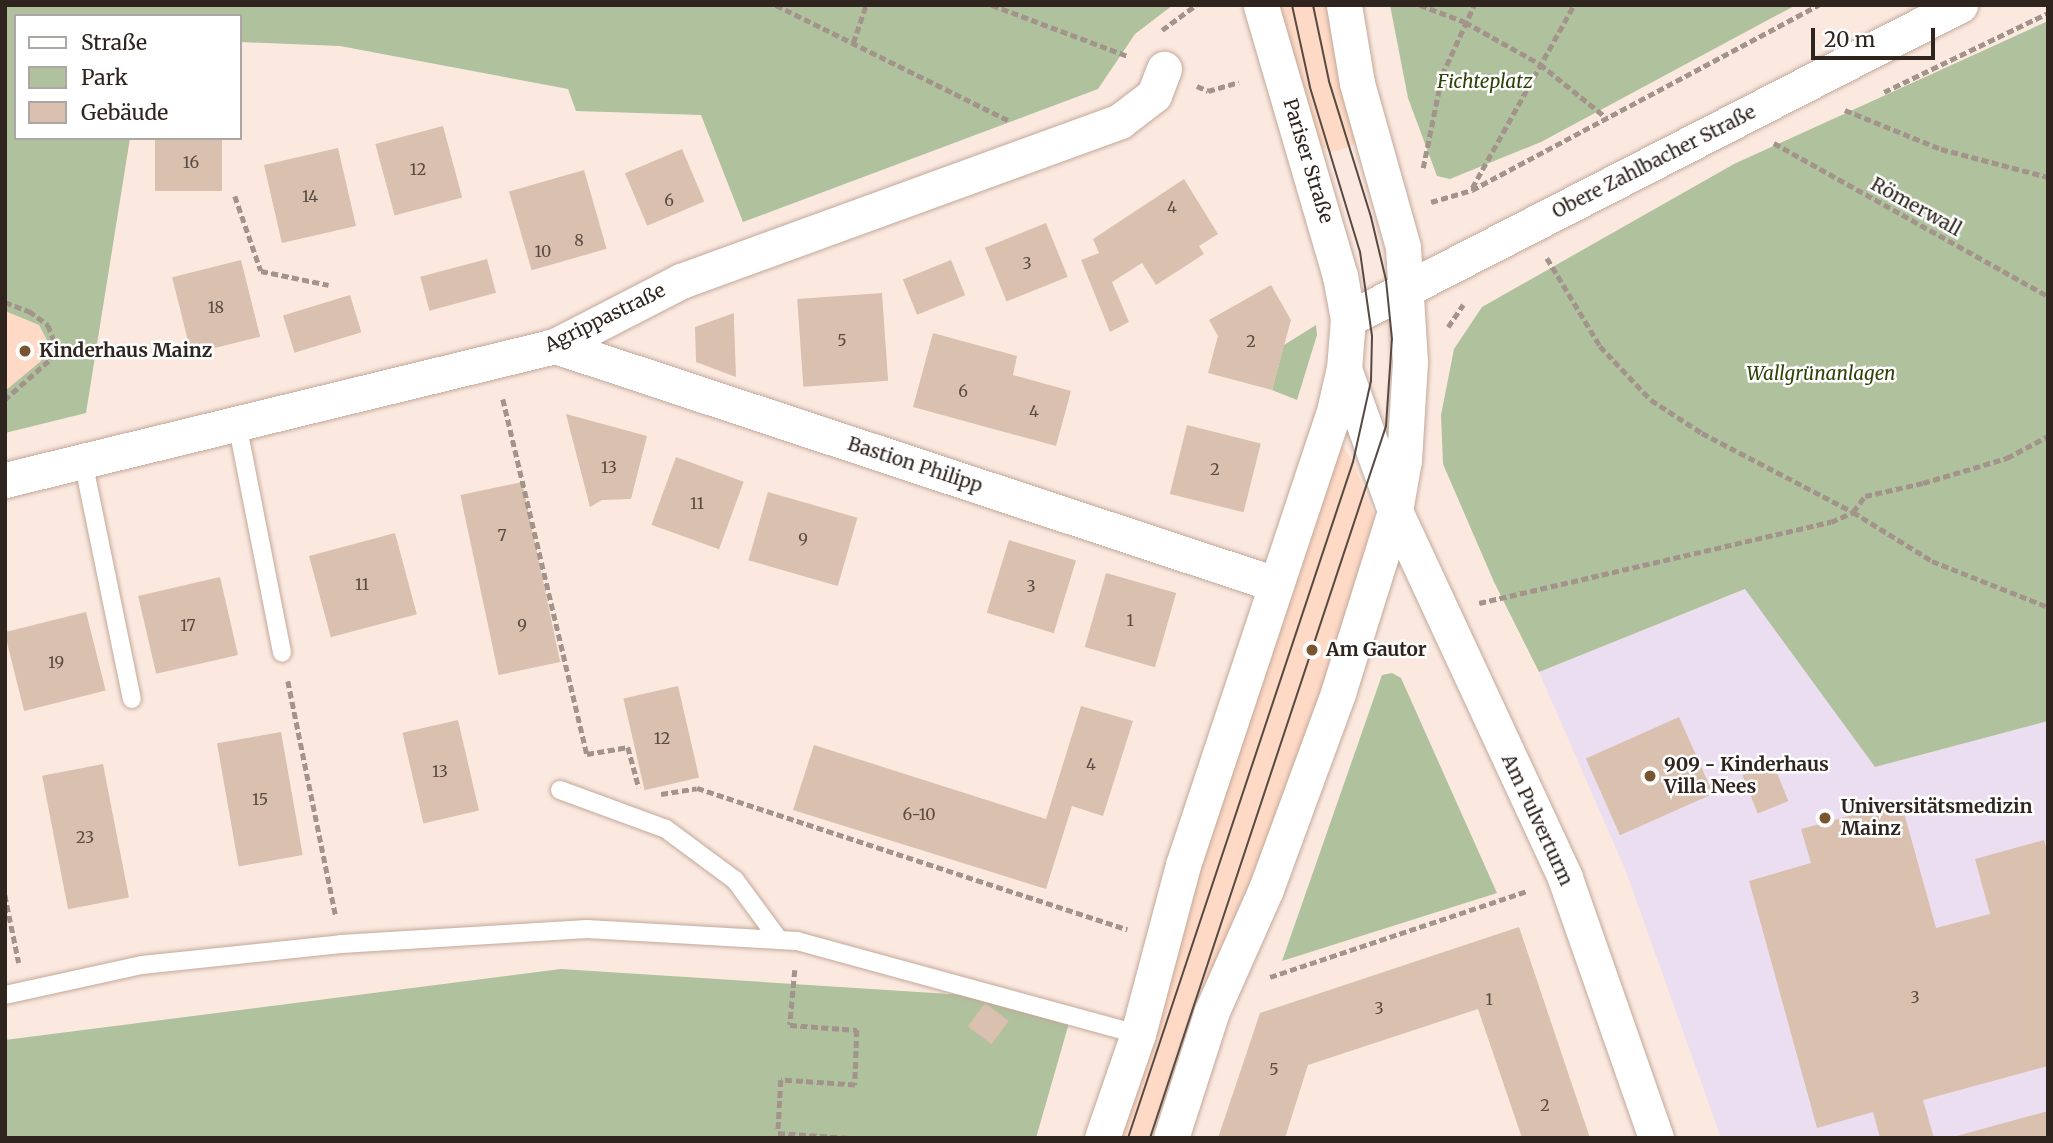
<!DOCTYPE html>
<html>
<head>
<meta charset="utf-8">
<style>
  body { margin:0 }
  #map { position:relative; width:2053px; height:1143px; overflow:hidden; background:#fbe9e0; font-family:Merriweather,serif }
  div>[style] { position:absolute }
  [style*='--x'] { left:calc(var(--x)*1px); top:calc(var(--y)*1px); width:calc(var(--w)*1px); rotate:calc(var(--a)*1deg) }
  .built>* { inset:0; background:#fedac6 }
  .medical>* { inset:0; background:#ecdef1 }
  .green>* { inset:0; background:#afc19d }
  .building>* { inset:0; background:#dac0ae; transform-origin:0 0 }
  .path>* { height:4.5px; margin-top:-2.25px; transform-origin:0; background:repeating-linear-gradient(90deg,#a2938b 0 7px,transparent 0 10.5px) }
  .roads { filter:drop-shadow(0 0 2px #c3a899) drop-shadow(0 0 2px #c3a899) }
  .lane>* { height:18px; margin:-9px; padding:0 9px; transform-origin:9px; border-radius:9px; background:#fff }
  .street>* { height:35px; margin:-17.5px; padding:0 17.5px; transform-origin:17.5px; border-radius:17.5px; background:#fff }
  .tram>* { height:2px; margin:-1px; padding:0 1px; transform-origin:1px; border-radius:1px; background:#564a43 }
  .dots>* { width:19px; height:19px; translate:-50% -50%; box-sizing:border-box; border:4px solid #fff; border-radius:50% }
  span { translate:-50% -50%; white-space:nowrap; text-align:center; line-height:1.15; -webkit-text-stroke:5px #fff; paint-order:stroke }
  .number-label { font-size:16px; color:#5a4b42 }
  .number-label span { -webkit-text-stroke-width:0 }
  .park-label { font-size:19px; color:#2c4308; font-style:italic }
  .street-label { font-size:19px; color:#2f241e }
  .poi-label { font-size:19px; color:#2f241e; font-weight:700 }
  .left { translate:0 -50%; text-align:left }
  .frame { position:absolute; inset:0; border:7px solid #2f241e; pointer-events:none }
  .legend { position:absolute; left:14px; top:14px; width:228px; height:126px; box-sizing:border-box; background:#fff; border:2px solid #aca7a5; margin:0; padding:9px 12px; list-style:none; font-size:21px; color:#2f241e }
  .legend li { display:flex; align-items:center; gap:14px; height:35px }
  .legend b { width:35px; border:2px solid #aca7a5 }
  .scale { position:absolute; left:1811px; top:28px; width:124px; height:32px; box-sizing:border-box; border:4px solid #2f241e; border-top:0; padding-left:9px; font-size:21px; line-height:24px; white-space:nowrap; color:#2f241e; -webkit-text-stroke:5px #fff; paint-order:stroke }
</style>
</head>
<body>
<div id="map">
  <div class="built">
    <div style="clip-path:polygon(1277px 5px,1326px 5px,1357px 141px,1350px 147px,1331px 152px,1318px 144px)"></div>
    <div style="clip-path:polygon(5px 311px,39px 325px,48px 342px,41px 361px,5px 391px)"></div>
    <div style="clip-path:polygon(1338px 440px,1353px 462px,1377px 523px,1346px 629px,1155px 1138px,1114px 1138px)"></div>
  </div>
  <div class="medical">
    <div style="clip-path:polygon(1746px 589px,1875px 767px,2048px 721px,2048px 1138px,1721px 1138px,1625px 869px,1539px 672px)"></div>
  </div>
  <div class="green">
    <div style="clip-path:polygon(5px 5px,1173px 5px,1135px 34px,1098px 89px,743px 222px,701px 115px,576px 111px,568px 89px,340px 46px,240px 42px,240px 16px,16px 16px,16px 138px,130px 138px,86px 413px,5px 433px,5px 391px,41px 361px,48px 342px,39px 325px,5px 311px)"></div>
    <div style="clip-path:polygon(1390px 5px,1796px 5px,1541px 142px,1450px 179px,1437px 176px,1408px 98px)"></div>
    <div style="clip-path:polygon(2048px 21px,2048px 721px,1875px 767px,1745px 589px,1539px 672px,1494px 582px,1443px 464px,1441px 415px,1454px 349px,1482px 307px,1734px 164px)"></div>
    <div style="clip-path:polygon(1316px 325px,1317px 335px,1297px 400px,1272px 390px,1284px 345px)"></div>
    <div style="clip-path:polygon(1392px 673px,1401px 678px,1497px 893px,1282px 961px,1382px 675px)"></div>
    <div style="clip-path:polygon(561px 969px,965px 995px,1069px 1023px,1036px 1138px,5px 1138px,5px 1040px)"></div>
  </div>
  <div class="building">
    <div style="left:443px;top:126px;width:74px;height:70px;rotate:75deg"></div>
    <div style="left:155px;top:138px;width:67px;height:53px"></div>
    <div style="left:338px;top:148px;width:80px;height:76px;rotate:77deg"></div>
    <div style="left:682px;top:149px;width:57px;height:62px;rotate:67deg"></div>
    <div style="left:584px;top:170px;width:82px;height:78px;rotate:74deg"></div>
    <div style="clip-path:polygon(1184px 179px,1218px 234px,1199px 246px,1204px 254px,1156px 285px,1142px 263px,1112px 282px,1129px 322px,1110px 332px,1081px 260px,1099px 253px,1093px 239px)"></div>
    <div style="left:1046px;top:223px;width:58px;height:66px;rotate:68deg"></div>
    <div style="left:487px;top:259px;width:35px;height:69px;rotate:75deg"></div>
    <div style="left:241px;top:260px;width:79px;height:71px;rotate:76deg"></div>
    <div style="left:951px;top:260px;width:38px;height:52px;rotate:68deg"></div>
    <div style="clip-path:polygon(1271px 285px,1291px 320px,1272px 390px,1208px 373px,1218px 336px,1209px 320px)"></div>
    <div style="left:882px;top:293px;width:88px;height:85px;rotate:86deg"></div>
    <div style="left:350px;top:295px;width:39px;height:70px;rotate:73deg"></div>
    <div style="clip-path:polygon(734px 313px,734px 322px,736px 377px,696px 362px,695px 327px)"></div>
    <div style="clip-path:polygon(933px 333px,1017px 356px,1013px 375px,1071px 391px,1056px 446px,913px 407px)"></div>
    <div style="clip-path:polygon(566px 414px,647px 436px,631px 499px,602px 500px,590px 507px)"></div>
    <div style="left:1187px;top:425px;width:76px;height:71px;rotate:14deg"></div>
    <div style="left:676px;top:457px;width:72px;height:72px;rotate:20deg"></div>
    <div style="left:522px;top:482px;width:184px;height:63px;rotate:78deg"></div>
    <div style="left:768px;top:492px;width:93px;height:71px;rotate:16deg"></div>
    <div style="left:395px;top:533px;width:84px;height:89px;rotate:75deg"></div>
    <div style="left:1009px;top:540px;width:70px;height:76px;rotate:17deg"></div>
    <div style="left:1106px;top:573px;width:73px;height:77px;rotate:16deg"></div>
    <div style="left:220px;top:577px;width:80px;height:84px;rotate:77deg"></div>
    <div style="left:86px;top:612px;width:81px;height:84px;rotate:76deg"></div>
    <div style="left:678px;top:686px;width:94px;height:56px;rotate:77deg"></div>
    <div style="clip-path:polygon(1081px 706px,1133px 721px,1103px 816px,1072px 806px,1046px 889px,793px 810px,814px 745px,1046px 819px)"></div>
    <div style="left:1679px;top:717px;width:84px;height:102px;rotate:66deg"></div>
    <div style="left:458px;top:720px;width:93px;height:57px;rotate:77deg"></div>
    <div style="left:281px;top:732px;width:125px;height:65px;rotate:80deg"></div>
    <div style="left:1773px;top:763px;width:41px;height:33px;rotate:68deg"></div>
    <div style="left:103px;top:764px;width:136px;height:62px;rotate:79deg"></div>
    <div style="clip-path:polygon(1901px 802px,1936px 928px,1990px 914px,1975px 859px,2044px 840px,2048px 854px,2048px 1066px,1923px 1100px,1934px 1138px,1880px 1138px,1873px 1112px,1817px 1128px,1749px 881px,1811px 863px,1801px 829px)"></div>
    <div style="clip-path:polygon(1519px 927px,1590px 1138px,1522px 1138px,1478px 1009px,1308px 1065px,1285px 1138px,1218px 1138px,1260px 1013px)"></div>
    <div style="left:985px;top:1003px;width:30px;height:29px;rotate:37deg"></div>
    <div style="clip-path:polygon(2048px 1111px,2048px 1138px,1953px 1138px,1953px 1137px)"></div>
  </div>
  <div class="path">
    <div style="--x:776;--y:5;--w:261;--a:26.4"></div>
    <div style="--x:992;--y:5;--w:145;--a:20.6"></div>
    <div style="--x:1420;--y:5;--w:48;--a:20.7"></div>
    <div style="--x:1465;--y:22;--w:86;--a:29.2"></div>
    <div style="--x:1540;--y:64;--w:86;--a:38.9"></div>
    <div style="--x:1162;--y:30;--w:42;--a:-36.3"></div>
    <div style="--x:853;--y:43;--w:40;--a:-71.1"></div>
    <div style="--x:1197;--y:86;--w:12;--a:24"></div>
    <div style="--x:1208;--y:91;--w:32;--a:-16"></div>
    <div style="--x:1884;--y:92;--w:182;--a:-25.7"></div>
    <div style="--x:1845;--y:110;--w:104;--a:22.1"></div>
    <div style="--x:1941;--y:149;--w:111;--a:14.7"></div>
    <div style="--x:1774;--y:143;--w:314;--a:29.2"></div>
    <div style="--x:1423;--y:168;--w:95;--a:-78.5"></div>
    <div style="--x:1442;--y:75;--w:77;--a:-65.4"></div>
    <div style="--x:1472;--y:188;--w:210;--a:-60.9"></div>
    <div style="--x:235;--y:196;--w:79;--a:70.9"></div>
    <div style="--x:261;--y:271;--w:69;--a:11.6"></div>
    <div style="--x:1431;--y:202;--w:43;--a:-16.3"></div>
    <div style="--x:1472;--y:190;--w:393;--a:-28.1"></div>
    <div style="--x:1547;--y:258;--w:103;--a:58.9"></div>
    <div style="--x:1600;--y:346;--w:74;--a:46.6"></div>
    <div style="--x:1651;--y:400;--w:61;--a:32.9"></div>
    <div style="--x:1702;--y:433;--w:170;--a:27.6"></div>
    <div style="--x:1853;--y:512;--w:93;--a:31.8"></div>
    <div style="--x:1932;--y:561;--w:125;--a:21.6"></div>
    <div style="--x:5;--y:302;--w:26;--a:21"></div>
    <div style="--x:29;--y:311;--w:24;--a:36"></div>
    <div style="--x:48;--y:325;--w:19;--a:69"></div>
    <div style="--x:55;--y:343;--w:19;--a:108"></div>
    <div style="--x:49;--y:361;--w:59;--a:138.4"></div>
    <div style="--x:1448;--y:327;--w:27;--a:-56"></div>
    <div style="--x:503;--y:399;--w:365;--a:76.7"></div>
    <div style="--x:587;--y:754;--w:42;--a:-9.7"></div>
    <div style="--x:628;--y:747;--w:42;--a:75"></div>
    <div style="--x:1479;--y:603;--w:361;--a:-13"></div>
    <div style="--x:1831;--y:522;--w:24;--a:-24"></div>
    <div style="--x:1853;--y:512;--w:20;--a:-53"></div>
    <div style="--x:1865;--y:496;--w:59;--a:-12.6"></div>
    <div style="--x:1923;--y:483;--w:88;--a:-16.6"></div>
    <div style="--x:2007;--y:458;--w:47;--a:-28.2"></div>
    <div style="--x:288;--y:681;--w:240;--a:78.5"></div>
    <div style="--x:661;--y:794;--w:36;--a:-9"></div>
    <div style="--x:697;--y:788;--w:453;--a:18.2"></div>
    <div style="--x:5;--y:895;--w:69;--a:78.4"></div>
    <div style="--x:795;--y:970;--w:55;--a:95.2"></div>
    <div style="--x:790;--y:1025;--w:67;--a:4.3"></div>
    <div style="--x:857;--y:1030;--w:55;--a:92.1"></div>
    <div style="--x:855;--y:1085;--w:74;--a:-176.1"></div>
    <div style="--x:781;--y:1080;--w:53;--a:93.2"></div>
    <div style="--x:778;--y:1133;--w:72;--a:4"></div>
    <div style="--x:1270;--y:977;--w:271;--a:-18.5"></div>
  </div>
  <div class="roads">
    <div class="lane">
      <div style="--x:237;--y:423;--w:234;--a:78.9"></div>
      <div style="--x:83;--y:461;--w:243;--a:78.4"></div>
      <div style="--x:560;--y:790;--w:113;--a:20.2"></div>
      <div style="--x:666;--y:829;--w:86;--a:36.5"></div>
      <div style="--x:735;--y:880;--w:74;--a:53.7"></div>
      <div style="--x:5;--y:995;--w:140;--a:-12.4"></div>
      <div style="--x:142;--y:965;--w:200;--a:-6"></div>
      <div style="--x:341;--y:944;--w:246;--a:-3.5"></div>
      <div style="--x:587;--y:929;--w:210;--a:3.3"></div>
      <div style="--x:797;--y:941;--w:353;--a:15.3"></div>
    </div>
    <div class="street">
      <div style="--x:1348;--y:319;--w:688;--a:-27.16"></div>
      <div style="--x:555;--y:346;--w:758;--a:18.29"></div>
      <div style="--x:1344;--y:369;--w:151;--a:70.2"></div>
      <div style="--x:1395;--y:511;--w:404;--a:65.1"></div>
      <div style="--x:1565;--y:878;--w:275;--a:70.7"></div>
      <div style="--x:5;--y:480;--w:566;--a:-13.69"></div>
      <div style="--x:555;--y:346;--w:142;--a:-27.3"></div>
      <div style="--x:681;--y:281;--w:467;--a:-20"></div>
      <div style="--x:1120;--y:121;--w:43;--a:-37.4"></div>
      <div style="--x:1154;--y:95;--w:28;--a:-69"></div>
      <div style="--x:1102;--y:1138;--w:110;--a:-70.9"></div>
      <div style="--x:1138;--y:1034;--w:175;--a:-75.1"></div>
      <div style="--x:1183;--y:865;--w:483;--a:-71.6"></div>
      <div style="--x:1335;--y:407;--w:39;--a:-77"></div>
      <div style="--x:1344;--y:369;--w:50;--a:-85.4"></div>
      <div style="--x:1348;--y:319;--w:44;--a:-100.5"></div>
      <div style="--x:1340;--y:276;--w:282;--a:-106.3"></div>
      <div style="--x:1171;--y:1138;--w:133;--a:-72.1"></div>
      <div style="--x:1212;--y:1011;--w:133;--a:-66.1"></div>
      <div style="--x:1266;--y:889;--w:209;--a:-69.8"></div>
      <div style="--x:1338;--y:693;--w:191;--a:-72.6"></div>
      <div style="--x:1395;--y:511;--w:52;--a:-80"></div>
      <div style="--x:1404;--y:460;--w:98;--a:-86.5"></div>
      <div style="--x:1410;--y:362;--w:115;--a:-93.5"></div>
      <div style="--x:1403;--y:247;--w:170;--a:-105.7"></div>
      <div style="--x:1357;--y:83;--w:79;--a:-99.5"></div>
    </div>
  </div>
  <div class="tram">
    <div style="--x:1128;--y:1138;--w:712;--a:-71.59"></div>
    <div style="--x:1353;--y:462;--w:83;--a:-77.5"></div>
    <div style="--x:1371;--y:381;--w:45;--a:-88.7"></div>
    <div style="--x:1372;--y:336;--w:85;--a:-98.1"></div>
    <div style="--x:1360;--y:252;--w:172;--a:-106.9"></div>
    <div style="--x:1310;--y:87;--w:84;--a:-102.4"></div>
    <div style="--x:1150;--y:1138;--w:750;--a:-71.66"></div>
    <div style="--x:1386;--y:426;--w:87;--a:-86.1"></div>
    <div style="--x:1392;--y:339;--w:59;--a:-95.8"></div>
    <div style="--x:1386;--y:280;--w:65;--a:-103.4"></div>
    <div style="--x:1371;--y:217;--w:142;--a:-107.2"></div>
    <div style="--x:1329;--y:81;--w:78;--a:-101.9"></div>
  </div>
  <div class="dots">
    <div style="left:25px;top:351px;background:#78552e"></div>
    <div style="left:1312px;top:650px;background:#78552e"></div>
    <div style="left:1650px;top:776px;background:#78552e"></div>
    <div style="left:1825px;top:818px;background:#78552e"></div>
  </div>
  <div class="number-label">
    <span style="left:191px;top:162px">16</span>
    <span style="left:418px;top:169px">12</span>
    <span style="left:310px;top:196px">14</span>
    <span style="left:669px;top:200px">6</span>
    <span style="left:1172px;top:207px">4</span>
    <span style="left:579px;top:240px">8</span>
    <span style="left:543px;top:251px">10</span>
    <span style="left:1027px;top:263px">3</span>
    <span style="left:216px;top:307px">18</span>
    <span style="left:842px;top:340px">5</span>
    <span style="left:1251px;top:341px">2</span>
    <span style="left:963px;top:391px">6</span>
    <span style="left:1034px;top:411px">4</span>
    <span style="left:609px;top:467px">13</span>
    <span style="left:1215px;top:469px">2</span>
    <span style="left:697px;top:503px">11</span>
    <span style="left:502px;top:535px">7</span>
    <span style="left:803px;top:539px">9</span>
    <span style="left:362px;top:584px">11</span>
    <span style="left:1031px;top:586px">3</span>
    <span style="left:1130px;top:620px">1</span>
    <span style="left:188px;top:625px">17</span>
    <span style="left:522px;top:625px">9</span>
    <span style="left:56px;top:662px">19</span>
    <span style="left:662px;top:738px">12</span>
    <span style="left:1091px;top:764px">4</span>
    <span style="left:440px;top:771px">13</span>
    <span style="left:260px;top:799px">15</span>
    <span style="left:919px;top:814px">6-10</span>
    <span style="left:85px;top:837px">23</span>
    <span style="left:1915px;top:997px">3</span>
    <span style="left:1489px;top:999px">1</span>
    <span style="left:1379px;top:1008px">3</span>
    <span style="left:1274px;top:1069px">5</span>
    <span style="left:1545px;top:1105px">2</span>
  </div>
  <div class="park-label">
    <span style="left:1485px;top:82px">Fichteplatz</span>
    <span style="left:1821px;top:374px">Wallgrünanlagen</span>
  </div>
  <div class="street-label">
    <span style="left:1308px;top:161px;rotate:73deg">Pariser Straße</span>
    <span style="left:1654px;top:162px;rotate:-27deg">Obere Zahlbacher Straße</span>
    <span style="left:1916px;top:207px;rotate:29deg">Römerwall</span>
    <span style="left:605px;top:318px;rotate:-26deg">Agrippastraße</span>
    <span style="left:915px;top:465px;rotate:18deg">Bastion Philipp</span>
    <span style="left:1537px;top:820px;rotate:65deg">Am Pulverturm</span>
  </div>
  <div class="poi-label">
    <span class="left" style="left:39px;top:351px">Kinderhaus Mainz</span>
    <span class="left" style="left:1326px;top:650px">Am Gautor</span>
    <span class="left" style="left:1664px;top:776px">909 - Kinderhaus<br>Villa Nees</span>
    <span class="left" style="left:1841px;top:818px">Universitätsmedizin<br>Mainz</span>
  </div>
  <div class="frame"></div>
  <ul class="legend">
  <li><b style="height:9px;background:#fff"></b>Straße</li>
  <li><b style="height:19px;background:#afc19d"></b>Park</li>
  <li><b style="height:19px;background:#dac0ae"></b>Gebäude</li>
  </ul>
  <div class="scale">20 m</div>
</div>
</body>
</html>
